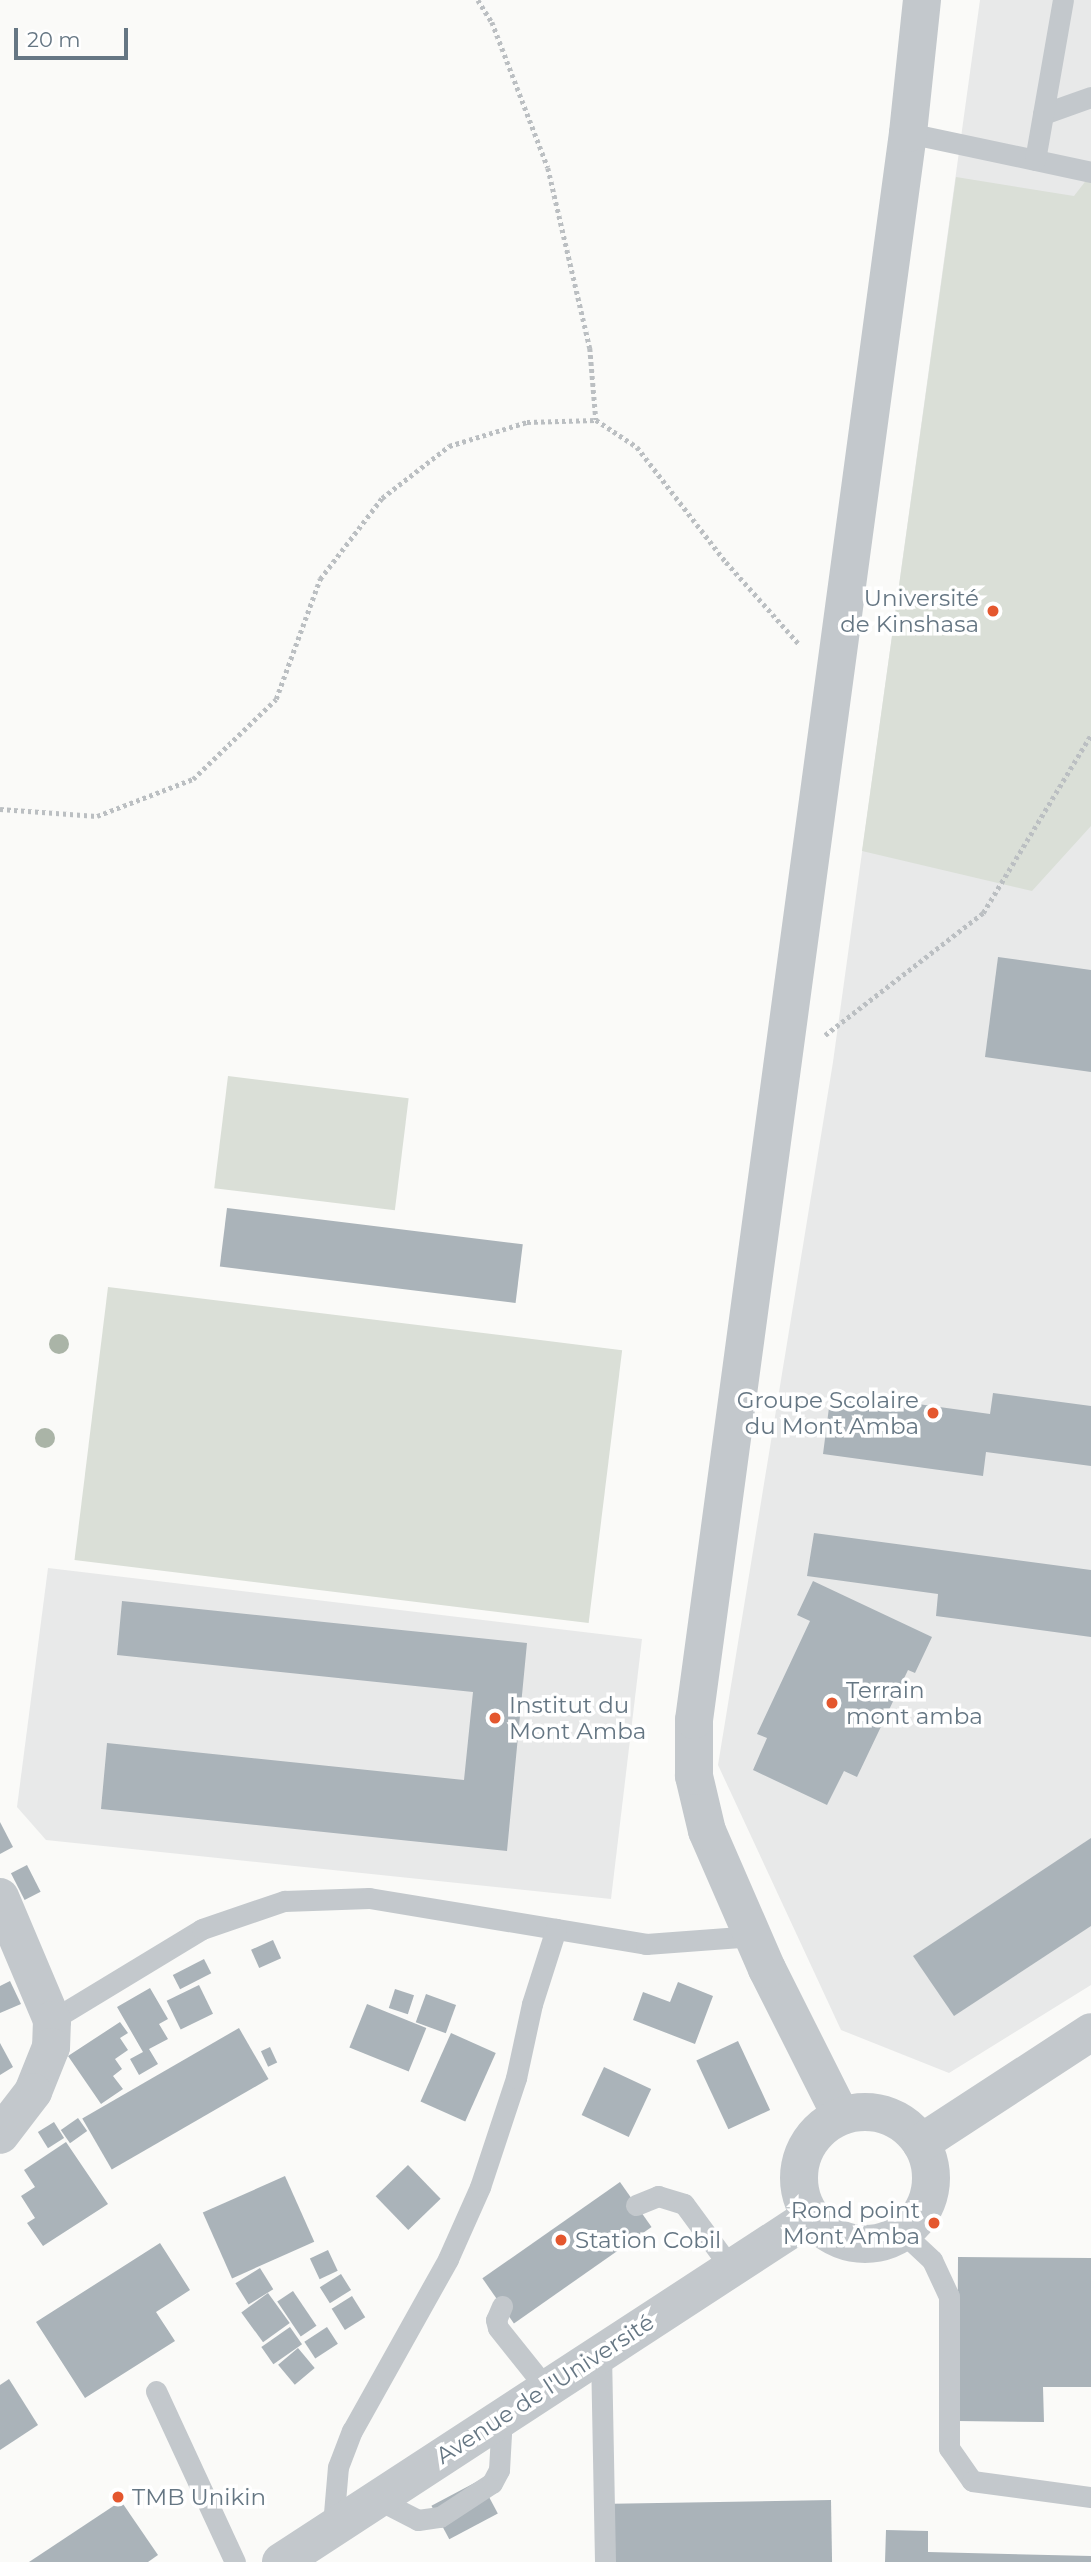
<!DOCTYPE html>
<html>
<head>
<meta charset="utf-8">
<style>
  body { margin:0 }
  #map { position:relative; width:1091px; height:2562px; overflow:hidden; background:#fafaf8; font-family:Montserrat,sans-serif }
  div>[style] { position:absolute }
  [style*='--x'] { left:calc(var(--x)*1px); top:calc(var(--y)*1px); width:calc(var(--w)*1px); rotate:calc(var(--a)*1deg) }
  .built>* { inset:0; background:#e8e9e9 }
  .green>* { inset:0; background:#dadfd7; transform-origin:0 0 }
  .building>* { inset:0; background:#aab3b9; transform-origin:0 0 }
  .path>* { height:4.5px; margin-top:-2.25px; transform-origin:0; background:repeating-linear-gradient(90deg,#bbbfc2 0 3.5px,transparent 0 7px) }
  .service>* { height:21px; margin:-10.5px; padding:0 10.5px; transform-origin:10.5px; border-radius:10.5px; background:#c3c8cc }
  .minor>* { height:38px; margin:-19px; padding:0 19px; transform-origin:19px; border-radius:19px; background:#c3c8cc }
  .tertiary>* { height:38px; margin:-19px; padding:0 19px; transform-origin:19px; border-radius:19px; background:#c3c8cc }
  .tertiary>.ring { margin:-19px; padding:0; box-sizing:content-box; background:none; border:38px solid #c3c8cc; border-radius:50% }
  .trees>* { width:20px; height:20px; margin:-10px; border-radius:50%; background:#aab4a7 }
  .dots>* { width:19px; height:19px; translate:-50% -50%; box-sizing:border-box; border:4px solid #fff; border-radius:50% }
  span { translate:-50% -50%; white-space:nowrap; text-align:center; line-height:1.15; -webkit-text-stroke:7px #fff; paint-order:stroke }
  .poi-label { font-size:23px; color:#657683 }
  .right { translate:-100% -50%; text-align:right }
  .left { translate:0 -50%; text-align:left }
  .street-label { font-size:23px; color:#657683 }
  .scale { position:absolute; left:14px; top:28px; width:114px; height:32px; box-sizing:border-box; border:4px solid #657683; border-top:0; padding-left:9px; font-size:21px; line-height:24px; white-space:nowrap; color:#657683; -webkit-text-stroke:5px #fff; paint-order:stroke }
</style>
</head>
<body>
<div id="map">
  <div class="built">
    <div style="clip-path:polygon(980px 0,1091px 0,1091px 1985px,949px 2073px,841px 2030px,718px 1765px,833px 1062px)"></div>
    <div style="clip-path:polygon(48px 1568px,642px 1639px,611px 1899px,46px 1840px,17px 1807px)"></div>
  </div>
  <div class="green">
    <div style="clip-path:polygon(1091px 174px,1091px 826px,1032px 891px,862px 851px,956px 177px,1074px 196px)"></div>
    <div style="left:228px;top:1076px;width:182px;height:113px;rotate:7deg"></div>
    <div style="left:108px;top:1287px;width:518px;height:275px;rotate:7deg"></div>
  </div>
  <div class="building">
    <div style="clip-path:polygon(998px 957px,1091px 970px,1091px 1072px,985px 1057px)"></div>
    <div style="left:227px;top:1208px;width:298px;height:59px;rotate:7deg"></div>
    <div style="clip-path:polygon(831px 1392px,990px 1414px,993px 1393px,1091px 1406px,1091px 1466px,986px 1452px,983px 1476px,823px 1454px)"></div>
    <div style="clip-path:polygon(814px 1533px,1091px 1570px,1091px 1637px,936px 1616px,938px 1594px,807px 1576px)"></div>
    <div style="clip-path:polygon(813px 1581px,932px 1637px,915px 1673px,908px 1670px,857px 1777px,844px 1771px,827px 1805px,753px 1770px,767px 1738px,757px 1734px,810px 1621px,797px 1615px)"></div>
    <div style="clip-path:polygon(122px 1601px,527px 1643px,507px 1851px,101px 1809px,107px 1743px,464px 1780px,473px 1692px,117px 1655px)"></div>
    <div style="clip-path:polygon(0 1822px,13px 1847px,0 1854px)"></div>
    <div style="clip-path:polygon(1091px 1838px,1091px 1926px,954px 2016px,913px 1956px)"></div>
    <div style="left:27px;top:1865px;width:30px;height:18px;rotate:63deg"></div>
    <div style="left:273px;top:1940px;width:20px;height:24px;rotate:66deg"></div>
    <div style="left:204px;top:1959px;width:16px;height:35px;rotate:63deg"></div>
    <div style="clip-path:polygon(10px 1981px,21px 2004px,0 2013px,0 1986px)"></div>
    <div style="clip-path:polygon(678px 1982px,713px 1996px,695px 2044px,633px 2020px,643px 1992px,670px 2002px)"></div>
    <div style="left:199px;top:1985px;width:32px;height:36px;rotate:64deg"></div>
    <div style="clip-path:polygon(150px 1988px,168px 2019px,159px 2024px,168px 2039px,149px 2049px,158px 2064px,139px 2075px,130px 2059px,143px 2052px,117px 2007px)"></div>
    <div style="left:395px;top:1989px;width:20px;height:20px;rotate:18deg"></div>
    <div style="left:426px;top:1994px;width:32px;height:30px;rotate:20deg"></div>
    <div style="left:367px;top:2004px;width:64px;height:47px;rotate:22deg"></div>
    <div style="clip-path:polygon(120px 2022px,128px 2033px,120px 2038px,128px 2050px,115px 2059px,122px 2069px,113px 2076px,123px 2089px,101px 2104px,68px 2056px)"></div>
    <div style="left:239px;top:2028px;width:59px;height:181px;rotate:60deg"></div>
    <div style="left:451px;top:2033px;width:49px;height:75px;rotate:24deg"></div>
    <div style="left:738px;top:2041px;width:76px;height:46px;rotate:65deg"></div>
    <div style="clip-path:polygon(0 2043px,13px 2067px,0 2075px)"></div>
    <div style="left:270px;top:2047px;width:17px;height:10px;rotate:65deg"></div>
    <div style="left:604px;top:2067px;width:52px;height:53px;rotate:25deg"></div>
    <div style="left:78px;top:2118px;width:16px;height:21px;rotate:55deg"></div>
    <div style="left:54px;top:2122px;width:19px;height:19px;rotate:58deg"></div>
    <div style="clip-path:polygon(66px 2142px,108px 2204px,43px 2246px,27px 2223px,35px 2218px,21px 2196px,35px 2187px,24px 2170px)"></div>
    <div style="left:408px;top:2165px;width:47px;height:45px;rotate:46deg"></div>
    <div style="left:285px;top:2176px;width:72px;height:90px;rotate:66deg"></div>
    <div style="left:620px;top:2182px;width:55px;height:168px;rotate:55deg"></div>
    <div style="clip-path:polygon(160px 2243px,190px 2290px,156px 2312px,175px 2341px,85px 2398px,36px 2322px)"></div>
    <div style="left:328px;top:2250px;width:23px;height:20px;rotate:65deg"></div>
    <div style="clip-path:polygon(958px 2257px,1091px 2258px,1091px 2387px,1043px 2387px,1044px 2422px,957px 2421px)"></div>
    <div style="left:260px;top:2268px;width:25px;height:29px;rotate:58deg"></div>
    <div style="left:341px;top:2274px;width:19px;height:25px;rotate:58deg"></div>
    <div style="left:293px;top:2291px;width:42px;height:19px;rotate:56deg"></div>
    <div style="left:268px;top:2293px;width:37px;height:33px;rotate:54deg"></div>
    <div style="left:352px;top:2296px;width:25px;height:24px;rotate:58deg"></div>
    <div style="left:290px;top:2327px;width:21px;height:35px;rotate:55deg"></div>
    <div style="left:327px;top:2327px;width:20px;height:27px;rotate:57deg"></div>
    <div style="left:298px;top:2348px;width:26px;height:26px;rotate:50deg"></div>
    <div style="clip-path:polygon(9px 2379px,38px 2425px,0 2450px,0 2385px)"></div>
    <div style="left:480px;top:2480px;width:38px;height:55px;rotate:62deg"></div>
    <div style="left:831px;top:2500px;width:62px;height:218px;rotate:89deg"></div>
    <div style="clip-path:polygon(121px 2501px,158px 2555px,148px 2562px,29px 2562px)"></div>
    <div style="clip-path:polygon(886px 2530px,928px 2531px,928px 2552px,1091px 2556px,1091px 2562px,885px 2562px)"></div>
  </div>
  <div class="path">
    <div style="--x:478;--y:0;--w:26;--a:58"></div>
    <div style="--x:492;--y:22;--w:156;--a:69"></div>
    <div style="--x:548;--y:168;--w:185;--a:76.9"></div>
    <div style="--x:590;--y:348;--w:72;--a:85.2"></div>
    <div style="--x:0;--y:809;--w:97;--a:4.1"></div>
    <div style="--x:97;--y:816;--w:103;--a:-21.1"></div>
    <div style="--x:193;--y:779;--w:115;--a:-43.9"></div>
    <div style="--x:276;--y:699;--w:128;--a:-69.9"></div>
    <div style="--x:320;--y:579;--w:102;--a:-52.6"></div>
    <div style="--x:382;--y:498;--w:85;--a:-37.8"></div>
    <div style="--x:449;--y:446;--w:82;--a:-17.1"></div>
    <div style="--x:527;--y:422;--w:69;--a:-1.7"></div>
    <div style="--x:596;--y:420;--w:49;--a:33.4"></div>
    <div style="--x:637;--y:447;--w:145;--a:52.3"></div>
    <div style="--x:726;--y:562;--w:111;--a:48.3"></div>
    <div style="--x:825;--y:1035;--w:200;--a:-37.7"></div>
    <div style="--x:983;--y:913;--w:208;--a:-58.8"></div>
  </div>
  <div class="service">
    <div style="--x:1043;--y:114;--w:51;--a:-19.5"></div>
    <div style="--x:908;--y:133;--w:187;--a:12"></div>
    <div style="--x:1035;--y:160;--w:162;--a:-80.1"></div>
    <div style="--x:52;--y:2020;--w:175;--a:-31.2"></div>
    <div style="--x:202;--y:1929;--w:87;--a:-18.9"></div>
    <div style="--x:284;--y:1901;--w:85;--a:-2"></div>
    <div style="--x:369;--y:1898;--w:281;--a:9.4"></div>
    <div style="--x:646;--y:1944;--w:108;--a:-4.2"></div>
    <div style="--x:636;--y:2205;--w:24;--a:-22"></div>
    <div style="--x:658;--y:2196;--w:27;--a:17"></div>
    <div style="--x:684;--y:2204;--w:79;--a:53.7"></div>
    <div style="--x:902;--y:2232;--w:41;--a:43"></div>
    <div style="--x:932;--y:2260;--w:40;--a:65"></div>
    <div style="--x:949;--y:2296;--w:152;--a:90"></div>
    <div style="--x:949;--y:2448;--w:40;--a:55.1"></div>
    <div style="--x:972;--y:2481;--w:120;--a:7.7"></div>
    <div style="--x:502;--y:2306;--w:15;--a:113"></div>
    <div style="--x:496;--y:2320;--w:8;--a:76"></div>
    <div style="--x:498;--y:2328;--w:77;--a:51.3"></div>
    <div style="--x:601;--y:2353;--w:209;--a:88.9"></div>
    <div style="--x:156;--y:2391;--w:188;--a:65.2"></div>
    <div style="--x:375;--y:2498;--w:48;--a:27.1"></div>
    <div style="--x:418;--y:2520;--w:22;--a:-8"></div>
    <div style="--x:440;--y:2517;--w:62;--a:-33.2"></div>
    <div style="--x:492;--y:2483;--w:15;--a:-62"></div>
    <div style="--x:499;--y:2470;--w:53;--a:-86.8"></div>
    <div style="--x:333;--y:2525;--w:58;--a:-85.1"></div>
    <div style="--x:338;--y:2467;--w:39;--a:-69"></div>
    <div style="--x:352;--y:2431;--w:197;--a:-60.8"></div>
    <div style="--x:448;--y:2259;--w:79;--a:-66"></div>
    <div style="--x:480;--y:2187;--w:115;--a:-71.7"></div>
    <div style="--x:516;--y:2078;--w:76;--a:-77.8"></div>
    <div style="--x:532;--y:2004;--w:79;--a:-72.3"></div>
  </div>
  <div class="minor">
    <div style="--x:0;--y:1897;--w:134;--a:67.1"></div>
    <div style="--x:52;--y:2020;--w:27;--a:92"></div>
    <div style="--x:51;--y:2047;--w:48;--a:111.8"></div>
    <div style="--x:33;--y:2092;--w:54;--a:127.5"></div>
    <div style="--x:841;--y:2116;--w:165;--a:-116.7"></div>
    <div style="--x:767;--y:1969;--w:150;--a:-113.5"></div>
    <div style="--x:707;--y:1831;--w:57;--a:-103.3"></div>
    <div style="--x:694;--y:1776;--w:56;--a:-90"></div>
    <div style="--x:694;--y:1720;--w:1601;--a:-82.32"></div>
    <div style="--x:908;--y:133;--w:134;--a:-84"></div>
  </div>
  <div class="tertiary">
    <div class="ring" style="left:799px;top:2112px;width:94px;height:94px"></div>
    <div style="--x:921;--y:2143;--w:203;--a:-33.1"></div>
    <div style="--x:281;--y:2562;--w:632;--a:-33.11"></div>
  </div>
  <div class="trees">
    <div style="left:59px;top:1344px"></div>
    <div style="left:45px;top:1438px"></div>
  </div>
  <div class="dots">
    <div style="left:993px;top:611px;background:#e4572e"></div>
    <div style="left:933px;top:1413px;background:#e4572e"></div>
    <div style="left:832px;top:1703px;background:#e4572e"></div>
    <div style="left:495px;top:1718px;background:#e4572e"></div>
    <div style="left:934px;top:2223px;background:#e4572e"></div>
    <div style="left:561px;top:2240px;background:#e4572e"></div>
    <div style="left:118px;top:2497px;background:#e4572e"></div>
  </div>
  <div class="poi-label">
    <span class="right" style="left:979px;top:611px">Université<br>de Kinshasa</span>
    <span class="right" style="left:919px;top:1413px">Groupe Scolaire<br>du Mont Amba</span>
    <span class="left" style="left:846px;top:1703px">Terrain<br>mont amba</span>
    <span class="left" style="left:509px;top:1718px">Institut du<br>Mont Amba</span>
    <span class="right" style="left:920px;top:2223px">Rond point<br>Mont Amba</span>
    <span class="left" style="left:575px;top:2240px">Station Cobil</span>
    <span class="left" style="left:132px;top:2497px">TMB Unikin</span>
  </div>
  <div class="street-label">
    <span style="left:545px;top:2389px;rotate:-33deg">Avenue de l'Université</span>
  </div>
  <div class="scale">20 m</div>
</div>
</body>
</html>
